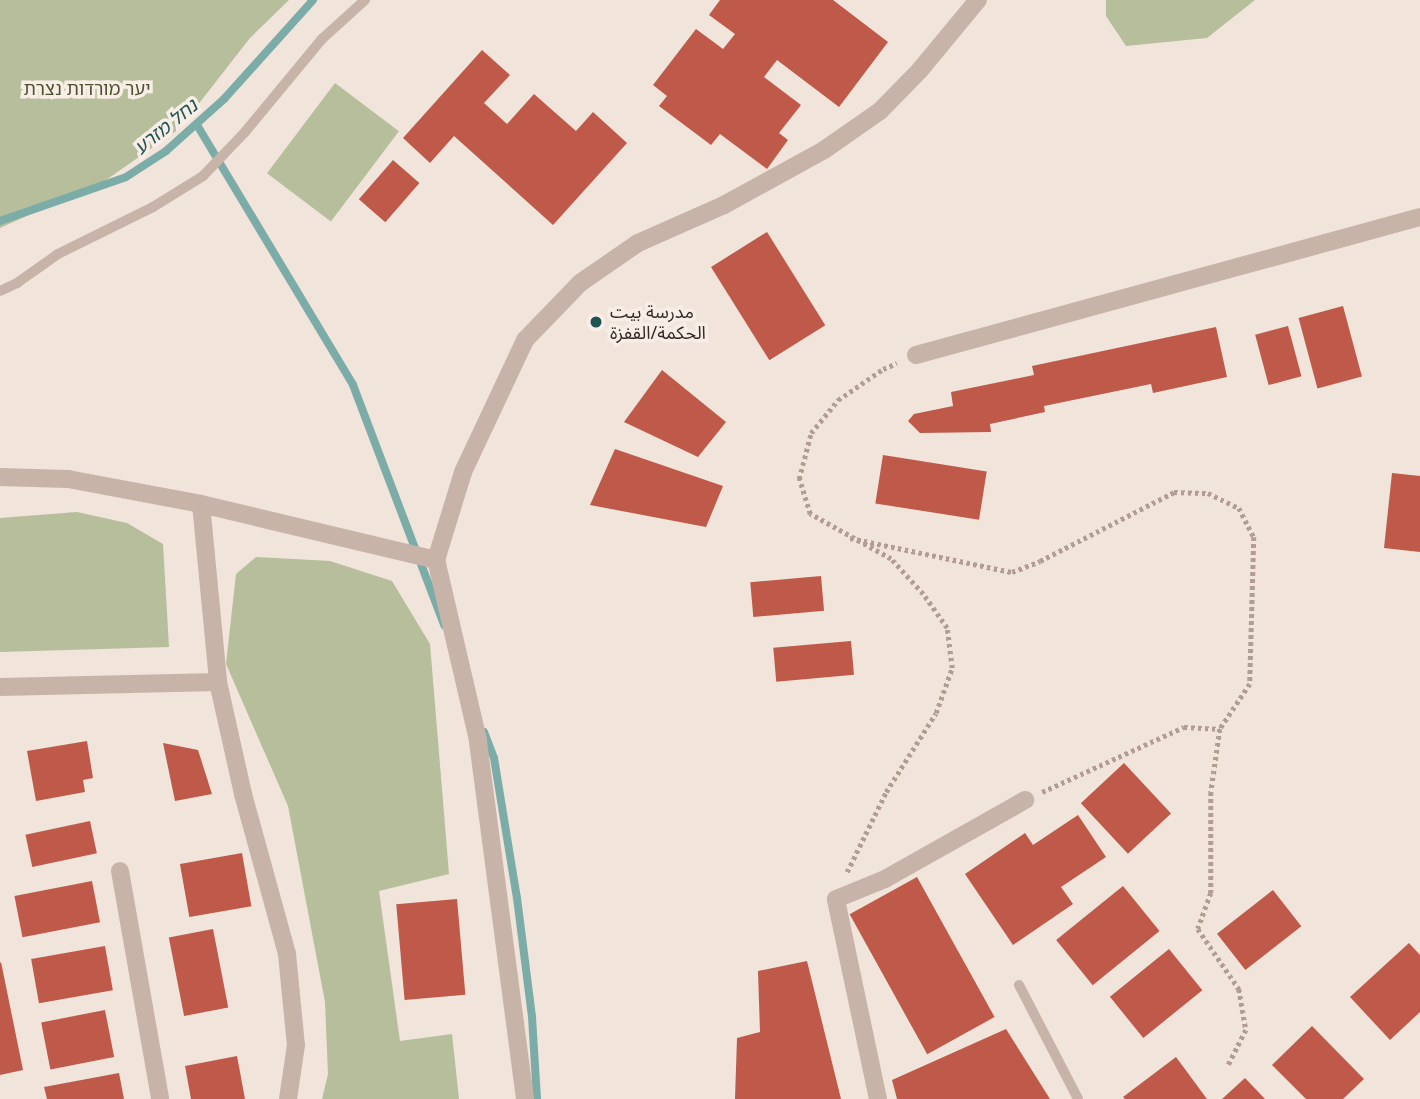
<!DOCTYPE html>
<html>
<head>
<meta charset="utf-8">
<style>
  body { margin:0 }
  #map { position:relative; width:1420px; height:1099px; overflow:hidden; background:#f0e4db; font-family:"Noto Sans","Noto Sans Arabic","Noto Sans Hebrew",sans-serif }
  div>[style] { position:absolute }
  [style*='--x'] { left:calc(var(--x)*1px); top:calc(var(--y)*1px); width:calc(var(--w)*1px); rotate:calc(var(--a)*1deg) }
  .green>* { inset:0; background:#b7be9c; transform-origin:0 0 }
  .stream>* { height:8px; margin:-4px; padding:0 4px; transform-origin:4px; border-radius:4px; background:#7caca8 }
  .building>* { inset:0; background:#bf594a; transform-origin:0 0 }
  .path>* { height:4.5px; margin-top:-2.25px; transform-origin:0; background:repeating-linear-gradient(90deg,#b39d92 0 3.5px,transparent 0 7px) }
  .service>* { height:10px; margin:-5px; padding:0 5px; transform-origin:5px; border-radius:5px; background:#c8b3a8 }
  .minor>* { height:18px; margin:-9px; padding:0 9px; transform-origin:9px; border-radius:9px; background:#c8b3a8 }
  .dots>* { width:19px; height:19px; translate:-50% -50%; box-sizing:border-box; border:4px solid #f8eee7; border-radius:50% }
  span { translate:-50% -50%; white-space:nowrap; text-align:center; line-height:1.15; -webkit-text-stroke:7px #f8eee7; paint-order:stroke }
  .park-label { font-size:18px; color:#49522d }
  .poi-label { font-size:18px; color:#352a28 }
  .left { translate:0 -50%; text-align:left }
  .water-label { font-size:19px; color:#205451; font-style:italic }
</style>
</head>
<body>
<div id="map">
  <div class="green">
    <div style="clip-path:polygon(0 0,289px 0,250px 38px,179px 129px,106px 180px,0 228px)"></div>
    <div style="clip-path:polygon(1106px 0,1255px 0,1207px 38px,1126px 46px,1106px 16px)"></div>
    <div style="left:335px;top:83px;width:80px;height:113px;rotate:37deg"></div>
    <div style="clip-path:polygon(77px 512px,127px 523px,163px 544px,169px 647px,0 652px,0 518px)"></div>
    <div style="clip-path:polygon(256px 557px,330px 561px,392px 581px,430px 644px,449px 874px,379px 891px,400px 1041px,452px 1034px,459px 1099px,322px 1099px,328px 1074px,325px 1002px,288px 806px,226px 664px,236px 574px)"></div>
  </div>
  <div class="stream">
    <div style="--x:197;--y:125;--w:303;--a:59"></div>
    <div style="--x:353;--y:385;--w:257;--a:69.2"></div>
    <div style="--x:0;--y:221;--w:133;--a:-19.2"></div>
    <div style="--x:126;--y:177;--w:48;--a:-33"></div>
    <div style="--x:166;--y:151;--w:78;--a:-41.9"></div>
    <div style="--x:224;--y:99;--w:133;--a:-48"></div>
    <div style="--x:484;--y:732;--w:28;--a:69"></div>
    <div style="--x:494;--y:758;--w:142;--a:80.7"></div>
    <div style="--x:517;--y:898;--w:120;--a:82.8"></div>
    <div style="--x:532;--y:1017;--w:82;--a:86.5"></div>
  </div>
  <div class="building">
    <div style="clip-path:polygon(720px 0,833px 0,888px 42px,839px 107px,777px 60px,764px 77px,801px 105px,779px 133px,788px 140px,767px 169px,720px 134px,711px 145px,659px 106px,667px 96px,653px 85px,696px 29px,723px 49px,735px 34px,709px 15px)"></div>
    <div style="clip-path:polygon(482px 50px,510px 75px,484px 103px,507px 124px,534px 94px,576px 131px,593px 112px,627px 143px,553px 225px,454px 136px,430px 163px,403px 138px)"></div>
    <div style="left:393px;top:160px;width:35px;height:52px;rotate:41deg"></div>
    <div style="left:767px;top:232px;width:110px;height:66px;rotate:58deg"></div>
    <div style="left:1343px;top:306px;width:73px;height:46px;rotate:75deg"></div>
    <div style="left:1288px;top:326px;width:52px;height:34px;rotate:75deg"></div>
    <div style="clip-path:polygon(1216px 327px,1227px 377px,1153px 393px,1151px 384px,1044px 406px,1045px 412px,990px 424px,991px 432px,920px 433px,908px 421px,914px 414px,953px 406px,951px 392px,1034px 375px,1032px 366px)"></div>
    <div style="clip-path:polygon(662px 370px,726px 422px,698px 457px,624px 422px)"></div>
    <div style="clip-path:polygon(615px 449px,723px 486px,706px 527px,590px 505px)"></div>
    <div style="left:883px;top:455px;width:105px;height:49px;rotate:9deg"></div>
    <div style="clip-path:polygon(1392px 473px,1420px 476px,1420px 552px,1384px 548px)"></div>
    <div style="left:821px;top:576px;width:35px;height:71px;rotate:85deg"></div>
    <div style="left:851px;top:641px;width:34px;height:78px;rotate:85deg"></div>
    <div style="clip-path:polygon(87px 741px,93px 778px,83px 780px,85px 792px,36px 801px,27px 751px)"></div>
    <div style="clip-path:polygon(163px 743px,198px 750px,212px 794px,175px 801px)"></div>
    <div style="left:1124px;top:763px;width:69px;height:59px;rotate:47deg"></div>
    <div style="clip-path:polygon(1078px 815px,1106px 857px,1061px 887px,1073px 904px,1013px 945px,965px 874px,1025px 833px,1033px 845px)"></div>
    <div style="left:90px;top:821px;width:33px;height:66px;rotate:78deg"></div>
    <div style="left:242px;top:853px;width:54px;height:63px;rotate:80deg"></div>
    <div style="left:917px;top:877px;width:160px;height:77px;rotate:61deg"></div>
    <div style="left:92px;top:881px;width:42px;height:79px;rotate:79deg"></div>
    <div style="left:1123px;top:886px;width:58px;height:86px;rotate:51deg"></div>
    <div style="left:1273px;top:890px;width:46px;height:71px;rotate:52deg"></div>
    <div style="left:457px;top:899px;width:96px;height:61px;rotate:85deg"></div>
    <div style="left:213px;top:929px;width:80px;height:45px;rotate:79deg"></div>
    <div style="clip-path:polygon(1409px 943px,1420px 955px,1420px 1012px,1390px 1040px,1350px 997px)"></div>
    <div style="left:105px;top:946px;width:45px;height:75px;rotate:80deg"></div>
    <div style="left:1169px;top:949px;width:53px;height:76px;rotate:51deg"></div>
    <div style="clip-path:polygon(807px 961px,841px 1099px,735px 1099px,737px 1038px,760px 1032px,758px 971px)"></div>
    <div style="clip-path:polygon(1px 962px,23px 1070px,0 1075px,0 963px)"></div>
    <div style="left:105px;top:1010px;width:48px;height:65px;rotate:79deg"></div>
    <div style="clip-path:polygon(1312px 1026px,1364px 1079px,1343px 1099px,1306px 1099px,1272px 1065px)"></div>
    <div style="clip-path:polygon(1006px 1029px,1050px 1099px,897px 1099px,892px 1080px)"></div>
    <div style="clip-path:polygon(237px 1056px,245px 1099px,191px 1099px,185px 1066px)"></div>
    <div style="clip-path:polygon(1176px 1057px,1207px 1099px,1125px 1099px,1123px 1097px)"></div>
    <div style="clip-path:polygon(119px 1073px,124px 1099px,47px 1099px,44px 1087px)"></div>
    <div style="clip-path:polygon(1245px 1078px,1265px 1099px,1222px 1099px)"></div>
  </div>
  <div class="path">
    <div style="--x:850;--y:538;--w:166;--a:11.9"></div>
    <div style="--x:1012;--y:572;--w:30;--a:-21"></div>
    <div style="--x:1040;--y:561;--w:151;--a:-27.2"></div>
    <div style="--x:1174;--y:492;--w:34;--a:2"></div>
    <div style="--x:1208;--y:493;--w:34;--a:26"></div>
    <div style="--x:1239;--y:508;--w:33;--a:63"></div>
    <div style="--x:1254;--y:537;--w:147;--a:91.6"></div>
    <div style="--x:1250;--y:684;--w:54;--a:123.7"></div>
    <div style="--x:1220;--y:729;--w:64;--a:98.1"></div>
    <div style="--x:1211;--y:792;--w:101;--a:90"></div>
    <div style="--x:1211;--y:893;--w:38;--a:110"></div>
    <div style="--x:1198;--y:929;--w:73;--a:55.7"></div>
    <div style="--x:1239;--y:989;--w:42;--a:80.3"></div>
    <div style="--x:1246;--y:1030;--w:40;--a:116.6"></div>
    <div style="--x:1042;--y:792;--w:156;--a:-24.6"></div>
    <div style="--x:1184;--y:727;--w:36;--a:3"></div>
    <div style="--x:847;--y:872;--w:89;--a:-64"></div>
    <div style="--x:886;--y:792;--w:93;--a:-57.7"></div>
    <div style="--x:936;--y:713;--w:48;--a:-70.4"></div>
    <div style="--x:952;--y:668;--w:40;--a:-97.1"></div>
    <div style="--x:947;--y:628;--w:42;--a:-125.2"></div>
    <div style="--x:923;--y:594;--w:47;--a:-132.4"></div>
    <div style="--x:891;--y:559;--w:93;--a:-150.9"></div>
    <div style="--x:810;--y:514;--w:37;--a:-107"></div>
    <div style="--x:799;--y:479;--w:48;--a:-75.4"></div>
    <div style="--x:811;--y:433;--w:43;--a:-50.7"></div>
    <div style="--x:838;--y:400;--w:55;--a:-34.6"></div>
    <div style="--x:883;--y:369;--w:15;--a:-23"></div>
  </div>
  <div class="service">
    <div style="--x:0;--y:291;--w:19;--a:-25"></div>
    <div style="--x:17;--y:283;--w:50;--a:-35.3"></div>
    <div style="--x:58;--y:254;--w:106;--a:-26.3"></div>
    <div style="--x:153;--y:207;--w:59;--a:-31.8"></div>
    <div style="--x:203;--y:176;--w:61;--a:-46.3"></div>
    <div style="--x:245;--y:132;--w:121;--a:-50.4"></div>
    <div style="--x:322;--y:39;--w:58;--a:-42.2"></div>
    <div style="--x:1019;--y:985;--w:128;--a:62.6"></div>
  </div>
  <div class="minor">
    <div style="--x:916;--y:355;--w:523;--a:-15.31"></div>
    <div style="--x:0;--y:477;--w:68;--a:1.7"></div>
    <div style="--x:68;--y:479;--w:135;--a:10.6"></div>
    <div style="--x:201;--y:504;--w:242;--a:13.4"></div>
    <div style="--x:201;--y:504;--w:179;--a:84.5"></div>
    <div style="--x:218;--y:682;--w:115;--a:77.4"></div>
    <div style="--x:243;--y:794;--w:166;--a:74.6"></div>
    <div style="--x:287;--y:954;--w:91;--a:84.4"></div>
    <div style="--x:296;--y:1045;--w:55;--a:98.4"></div>
    <div style="--x:0;--y:687;--w:218;--a:-1.3"></div>
    <div style="--x:120;--y:871;--w:231;--a:80"></div>
    <div style="--x:525;--y:1099;--w:362;--a:-97.5"></div>
    <div style="--x:478;--y:740;--w:185;--a:-103.1"></div>
    <div style="--x:436;--y:560;--w:92;--a:-72.9"></div>
    <div style="--x:463;--y:472;--w:146;--a:-64.8"></div>
    <div style="--x:525;--y:340;--w:79;--a:-46"></div>
    <div style="--x:580;--y:283;--w:70;--a:-34.6"></div>
    <div style="--x:638;--y:243;--w:94;--a:-23.8"></div>
    <div style="--x:724;--y:205;--w:114;--a:-28.8"></div>
    <div style="--x:824;--y:150;--w:68;--a:-34.9"></div>
    <div style="--x:880;--y:111;--w:57;--a:-45.7"></div>
    <div style="--x:920;--y:70;--w:91;--a:-50.4"></div>
    <div style="--x:878;--y:1099;--w:204;--a:-101.9"></div>
    <div style="--x:836;--y:899;--w:53;--a:-22.2"></div>
    <div style="--x:885;--y:879;--w:161;--a:-29.4"></div>
  </div>
  <div class="dots">
    <div style="left:596px;top:322px;background:#205451"></div>
  </div>
  <div class="park-label">
    <span style="left:87px;top:88px">יער מורדות נצרת</span>
  </div>
  <div class="poi-label">
    <span class="left" style="left:610px;top:322px">مدرسة بيت<br>الحكمة/القفزة</span>
  </div>
  <div class="water-label">
    <span style="left:166px;top:127px;rotate:-39deg">נחל מזרע</span>
  </div>
</div>
</body>
</html>
